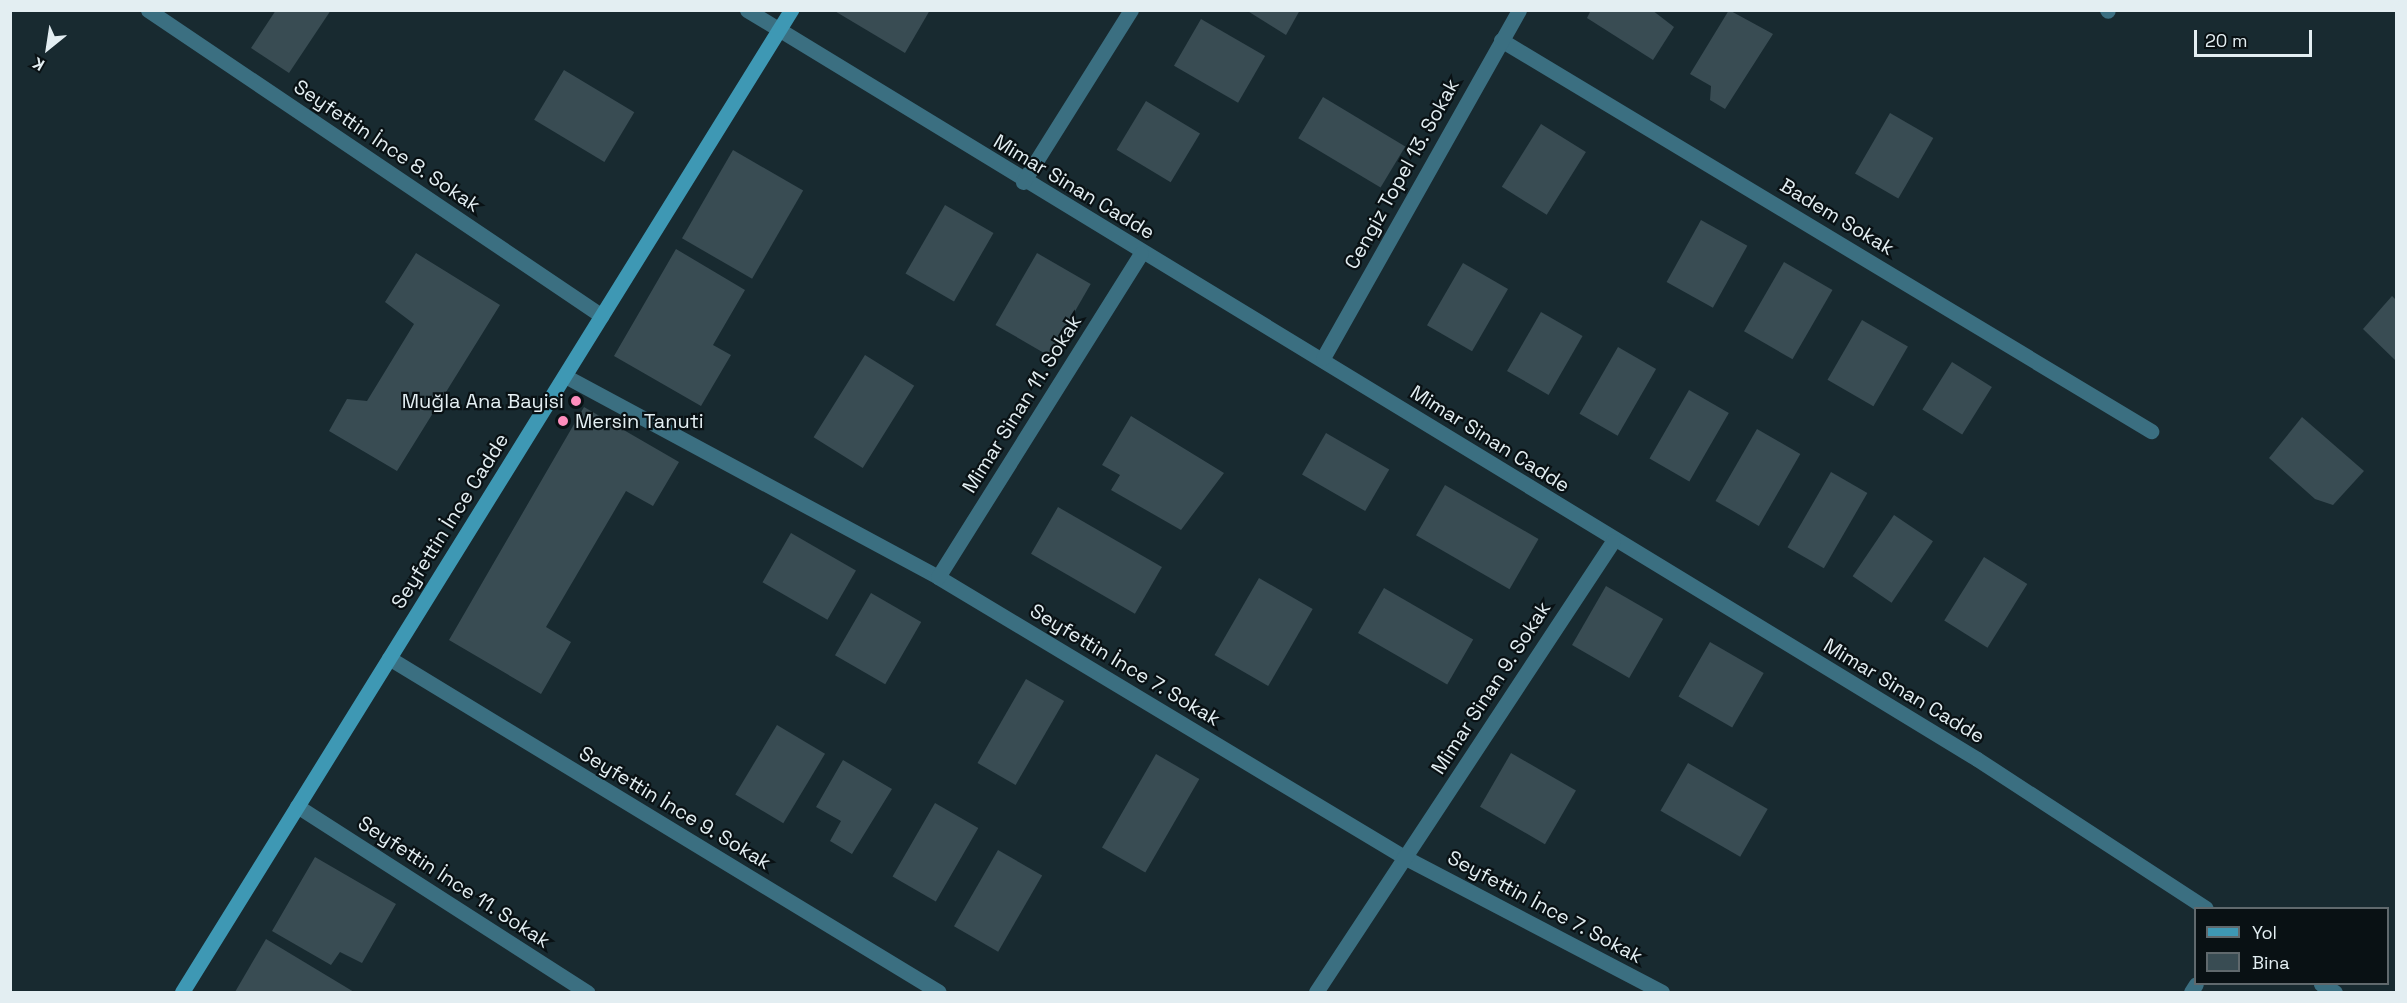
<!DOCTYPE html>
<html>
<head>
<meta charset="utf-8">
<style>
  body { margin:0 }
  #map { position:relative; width:2407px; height:1003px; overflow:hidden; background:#182a30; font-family:"Space Grotesk",sans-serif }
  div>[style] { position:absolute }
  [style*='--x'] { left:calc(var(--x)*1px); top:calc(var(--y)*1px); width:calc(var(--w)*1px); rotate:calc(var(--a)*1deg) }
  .building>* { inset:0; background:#394c53; transform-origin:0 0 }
  .street>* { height:15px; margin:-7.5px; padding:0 7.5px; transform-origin:7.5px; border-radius:7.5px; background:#3b6f81 }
  .secondary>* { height:15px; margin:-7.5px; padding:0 7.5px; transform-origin:7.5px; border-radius:7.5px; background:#3e98b4 }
  .dots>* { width:16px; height:16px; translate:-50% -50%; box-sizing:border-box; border:3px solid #091114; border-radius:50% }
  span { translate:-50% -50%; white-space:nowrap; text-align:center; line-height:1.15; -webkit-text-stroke:4.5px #091114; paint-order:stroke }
  .street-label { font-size:20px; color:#e3eef2 }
  .poi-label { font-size:20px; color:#e3eef2 }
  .right { translate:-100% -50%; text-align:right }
  .left { translate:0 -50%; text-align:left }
  .frame { position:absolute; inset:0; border:12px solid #e3eef2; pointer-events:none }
  .legend { position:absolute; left:2194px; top:907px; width:195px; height:78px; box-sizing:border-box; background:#091114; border:2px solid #60696d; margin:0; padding:8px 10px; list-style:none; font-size:18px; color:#e3eef2 }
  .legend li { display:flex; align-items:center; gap:12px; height:30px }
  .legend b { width:30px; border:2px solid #60696d }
  .north { position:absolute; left:18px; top:18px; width:60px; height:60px; -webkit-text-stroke:4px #091114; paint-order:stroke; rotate:210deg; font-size:16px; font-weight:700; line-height:24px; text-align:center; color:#e3eef2 }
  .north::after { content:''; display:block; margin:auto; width:21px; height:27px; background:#e3eef2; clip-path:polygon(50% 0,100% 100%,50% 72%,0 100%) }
  .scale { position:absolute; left:2194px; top:30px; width:118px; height:27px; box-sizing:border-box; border:3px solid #e3eef2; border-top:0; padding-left:8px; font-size:18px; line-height:21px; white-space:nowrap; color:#e3eef2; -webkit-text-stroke:4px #091114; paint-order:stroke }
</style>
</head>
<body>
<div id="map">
  <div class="building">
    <div style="clip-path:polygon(276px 10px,331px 10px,289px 73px,251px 48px)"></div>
    <div style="clip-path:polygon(833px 10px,930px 10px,905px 53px)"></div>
    <div style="clip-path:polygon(1246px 10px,1300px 10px,1286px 35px)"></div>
    <div style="clip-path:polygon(1591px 10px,1652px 10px,1674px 27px,1653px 60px,1587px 18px)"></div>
    <div style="clip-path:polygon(1729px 10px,1773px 34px,1725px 109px,1710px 100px,1711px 86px,1690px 74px)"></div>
    <div style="left:1201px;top:19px;width:74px;height:54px;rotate:30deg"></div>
    <div style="left:564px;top:70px;width:82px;height:58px;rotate:31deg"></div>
    <div style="left:1323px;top:97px;width:96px;height:48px;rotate:31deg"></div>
    <div style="left:1146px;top:101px;width:63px;height:57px;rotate:31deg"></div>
    <div style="left:1890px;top:113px;width:50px;height:70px;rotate:30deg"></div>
    <div style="left:1541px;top:124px;width:53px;height:74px;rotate:32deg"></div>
    <div style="left:733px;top:150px;width:81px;height:102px;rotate:30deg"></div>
    <div style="left:945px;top:205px;width:56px;height:79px;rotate:30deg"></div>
    <div style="left:1701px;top:220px;width:53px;height:71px;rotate:29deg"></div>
    <div style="clip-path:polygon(676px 249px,745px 290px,713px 345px,731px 355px,701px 406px,614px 356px)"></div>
    <div style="clip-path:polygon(416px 253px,500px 305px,397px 471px,329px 431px,347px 399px,367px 401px,414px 324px,385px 302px)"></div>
    <div style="left:1037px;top:253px;width:62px;height:83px;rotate:30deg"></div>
    <div style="left:1784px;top:262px;width:56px;height:80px;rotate:30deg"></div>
    <div style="left:1463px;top:263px;width:52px;height:72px;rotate:30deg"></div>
    <div style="clip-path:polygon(2392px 296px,2396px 300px,2396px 361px,2363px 329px)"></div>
    <div style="left:1541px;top:312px;width:48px;height:68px;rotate:30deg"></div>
    <div style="left:1862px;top:320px;width:53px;height:69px;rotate:30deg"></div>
    <div style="left:1618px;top:347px;width:44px;height:77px;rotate:30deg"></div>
    <div style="left:865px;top:355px;width:58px;height:97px;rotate:32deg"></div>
    <div style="left:1952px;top:362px;width:47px;height:56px;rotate:32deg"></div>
    <div style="left:1689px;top:390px;width:46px;height:79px;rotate:30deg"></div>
    <div style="clip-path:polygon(584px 407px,679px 462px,653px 506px,626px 491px,546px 627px,571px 642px,541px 694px,449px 640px)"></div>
    <div style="clip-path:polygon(1131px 416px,1224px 473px,1181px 530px,1111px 490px,1120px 475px,1102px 465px)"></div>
    <div style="clip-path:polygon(2302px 417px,2364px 471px,2333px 505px,2315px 499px,2269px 458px)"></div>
    <div style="left:1757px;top:429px;width:50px;height:83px;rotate:30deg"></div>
    <div style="left:1326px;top:433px;width:73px;height:48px;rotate:30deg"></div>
    <div style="left:1831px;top:472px;width:42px;height:87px;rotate:30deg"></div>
    <div style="left:1445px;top:485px;width:108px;height:58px;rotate:30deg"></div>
    <div style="left:1058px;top:507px;width:120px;height:54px;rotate:30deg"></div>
    <div style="left:1894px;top:515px;width:47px;height:74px;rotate:34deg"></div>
    <div style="left:791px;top:533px;width:75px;height:57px;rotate:30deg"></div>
    <div style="left:1984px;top:557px;width:51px;height:75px;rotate:32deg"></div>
    <div style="left:1259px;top:578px;width:62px;height:89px;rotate:30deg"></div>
    <div style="left:1606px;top:586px;width:66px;height:68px;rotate:30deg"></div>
    <div style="left:1384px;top:588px;width:103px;height:52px;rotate:30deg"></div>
    <div style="left:871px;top:593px;width:58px;height:72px;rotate:30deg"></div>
    <div style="left:1710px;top:642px;width:62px;height:63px;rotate:30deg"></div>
    <div style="left:1026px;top:679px;width:44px;height:97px;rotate:30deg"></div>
    <div style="left:777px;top:725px;width:56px;height:81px;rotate:31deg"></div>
    <div style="left:1511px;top:753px;width:75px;height:62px;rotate:30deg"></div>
    <div style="left:1156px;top:754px;width:50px;height:108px;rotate:30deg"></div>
    <div style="clip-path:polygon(843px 760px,892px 789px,852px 854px,830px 841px,841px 821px,816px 807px)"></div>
    <div style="left:1688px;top:763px;width:92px;height:55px;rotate:30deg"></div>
    <div style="left:935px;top:803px;width:50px;height:85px;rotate:30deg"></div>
    <div style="left:998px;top:850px;width:51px;height:88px;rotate:30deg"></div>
    <div style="clip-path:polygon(315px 857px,396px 904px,362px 963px,340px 952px,331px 965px,272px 931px)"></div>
    <div style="clip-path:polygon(266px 939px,354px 992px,235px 992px)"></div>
  </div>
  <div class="street">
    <div style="--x:148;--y:10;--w:547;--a:33.98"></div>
    <div style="--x:747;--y:10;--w:1440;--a:31.34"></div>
    <div style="--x:1977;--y:759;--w:273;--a:33.1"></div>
    <div style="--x:2107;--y:10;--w:1;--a:45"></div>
    <div style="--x:1501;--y:40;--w:759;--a:31.03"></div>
    <div style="--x:1023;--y:182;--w:203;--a:-57.9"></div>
    <div style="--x:1323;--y:358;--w:399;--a:-60.6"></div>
    <div style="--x:565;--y:376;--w:424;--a:28.3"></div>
    <div style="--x:938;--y:577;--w:544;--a:31"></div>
    <div style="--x:1404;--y:857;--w:291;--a:27.6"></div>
    <div style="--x:938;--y:577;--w:382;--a:-57.9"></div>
    <div style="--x:389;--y:658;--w:643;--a:31.27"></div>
    <div style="--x:297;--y:806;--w:345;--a:32.7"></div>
    <div style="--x:2321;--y:984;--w:16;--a:30"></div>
    <div style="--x:1316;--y:992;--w:540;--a:-56.63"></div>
    <div style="--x:2191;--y:992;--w:9;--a:-58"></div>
  </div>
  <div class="secondary">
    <div style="--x:182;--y:992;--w:1156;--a:-58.19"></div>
  </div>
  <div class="dots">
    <div style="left:576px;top:401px;background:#fe8ebd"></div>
    <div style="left:563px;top:421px;background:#fe8ebd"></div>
  </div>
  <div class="street-label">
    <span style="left:387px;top:146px;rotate:34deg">Seyfettin İnce 8. Sokak</span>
    <span style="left:1402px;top:174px;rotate:-61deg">Cengiz Topel 13. Sokak</span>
    <span style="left:1074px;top:187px;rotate:31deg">Mimar Sinan Cadde</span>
    <span style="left:1837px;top:217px;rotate:31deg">Badem Sokak</span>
    <span style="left:1022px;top:404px;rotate:-58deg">Mimar Sinan 11. Sokak</span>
    <span style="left:1490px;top:439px;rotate:32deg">Mimar Sinan Cadde</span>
    <span style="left:450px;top:521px;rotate:-58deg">Seyfettin İnce Cadde</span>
    <span style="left:1125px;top:665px;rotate:31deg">Seyfettin İnce 7. Sokak</span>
    <span style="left:1491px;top:688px;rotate:-57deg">Mimar Sinan 9. Sokak</span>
    <span style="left:1904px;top:691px;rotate:31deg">Mimar Sinan Cadde</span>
    <span style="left:675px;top:808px;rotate:31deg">Seyfettin İnce 9. Sokak</span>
    <span style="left:454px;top:882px;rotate:33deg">Seyfettin İnce 11. Sokak</span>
    <span style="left:1545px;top:907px;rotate:28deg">Seyfettin İnce 7. Sokak</span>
  </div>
  <div class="poi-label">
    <span class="right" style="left:564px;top:401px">Muğla Ana Bayisi</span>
    <span class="left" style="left:575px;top:421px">Mersin Tanuti</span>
  </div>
  <div class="frame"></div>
  <ul class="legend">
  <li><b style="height:8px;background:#3e98b4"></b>Yol</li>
  <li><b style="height:16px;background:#394c53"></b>Bina</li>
  </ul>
  <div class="north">K</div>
  <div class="scale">20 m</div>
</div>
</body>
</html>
